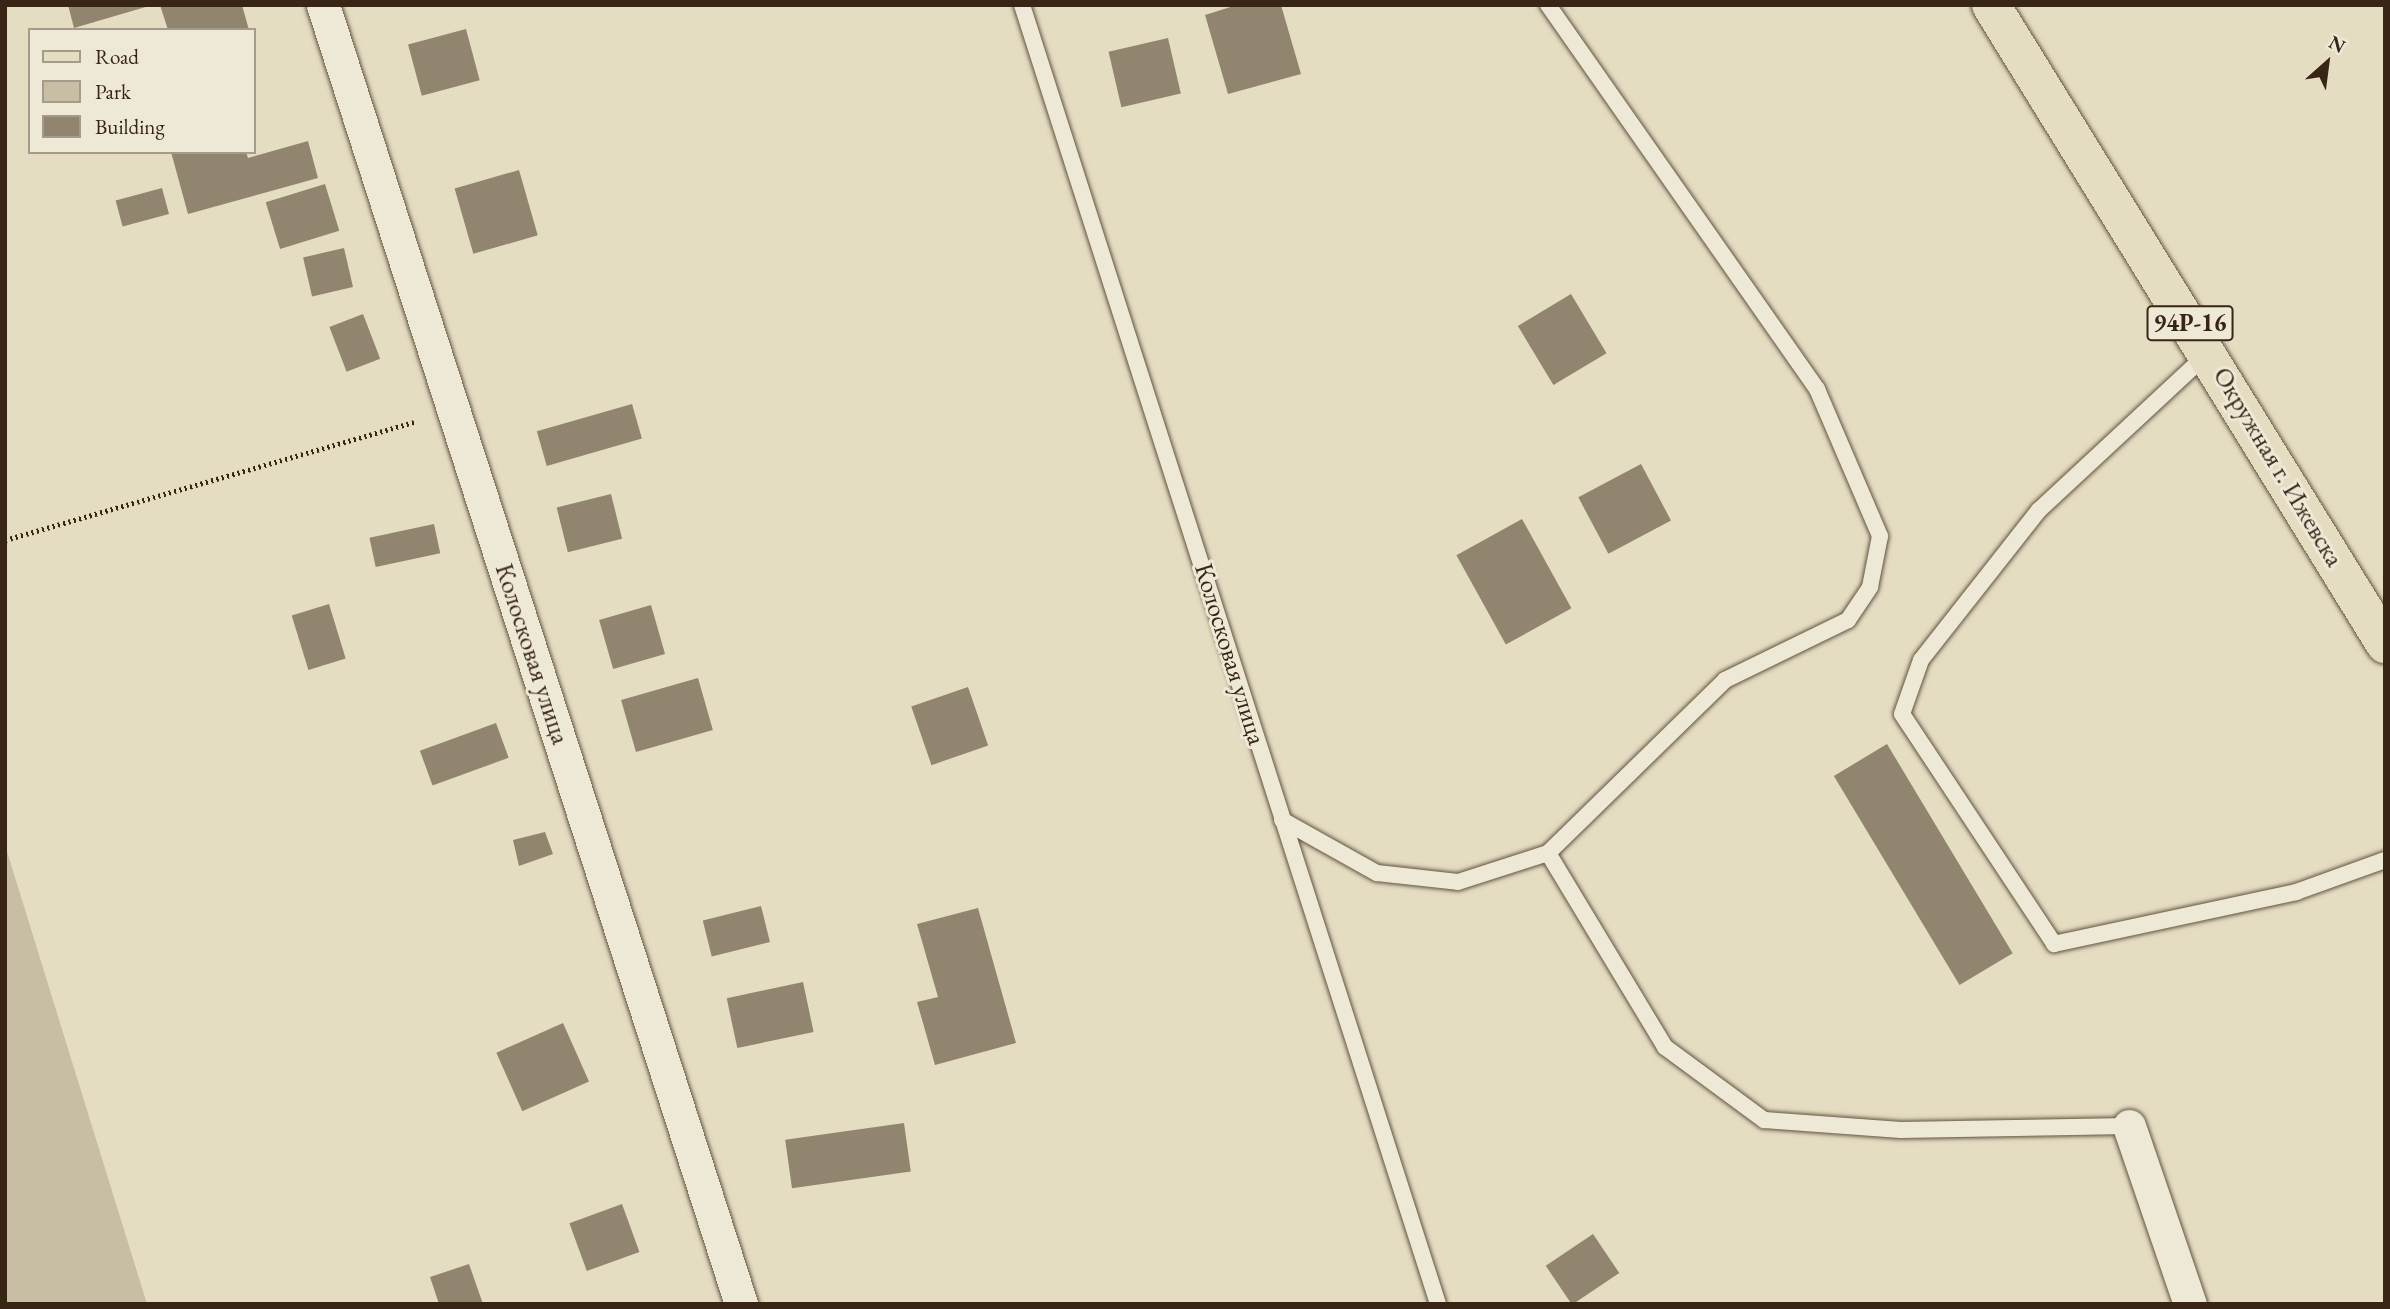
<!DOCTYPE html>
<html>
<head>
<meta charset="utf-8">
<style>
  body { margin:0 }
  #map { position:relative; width:2390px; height:1309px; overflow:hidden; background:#e5ddc1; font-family:"EB Garamond",serif }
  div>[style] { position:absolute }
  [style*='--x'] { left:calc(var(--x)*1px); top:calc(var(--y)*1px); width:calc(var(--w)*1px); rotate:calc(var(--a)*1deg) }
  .green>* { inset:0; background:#c8bea4 }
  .building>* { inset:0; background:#92856f; transform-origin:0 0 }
  .path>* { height:4.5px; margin-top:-2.25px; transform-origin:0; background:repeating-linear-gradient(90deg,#382516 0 2px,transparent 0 5.5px) }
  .roads { filter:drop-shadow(0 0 2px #635341) drop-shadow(0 0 2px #635341) }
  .service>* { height:16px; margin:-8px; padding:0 8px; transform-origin:8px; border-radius:8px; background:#eee9d7 }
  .minor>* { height:33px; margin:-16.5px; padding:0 16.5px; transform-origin:16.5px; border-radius:16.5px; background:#eee9d7 }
  .primary>* { height:38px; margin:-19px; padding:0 19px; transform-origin:19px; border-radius:19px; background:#e5ddc1 }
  span { translate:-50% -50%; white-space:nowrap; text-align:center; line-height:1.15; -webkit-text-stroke:6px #eee9d7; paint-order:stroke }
  .shield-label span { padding:2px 5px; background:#eee9d7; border:2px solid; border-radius:5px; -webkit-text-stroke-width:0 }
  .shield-label { font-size:24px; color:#382516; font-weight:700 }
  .street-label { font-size:26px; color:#382516 }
  .frame { position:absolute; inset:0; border:7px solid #382516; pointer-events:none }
  .legend { position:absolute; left:28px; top:28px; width:228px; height:126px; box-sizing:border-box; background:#eee9d7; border:2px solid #a59b8a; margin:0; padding:9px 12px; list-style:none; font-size:21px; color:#382516 }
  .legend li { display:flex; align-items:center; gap:14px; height:35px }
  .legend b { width:35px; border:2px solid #a59b8a }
  .north { position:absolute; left:2292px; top:28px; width:70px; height:70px; -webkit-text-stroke:5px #eee9d7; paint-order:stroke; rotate:28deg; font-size:19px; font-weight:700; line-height:28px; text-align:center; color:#382516 }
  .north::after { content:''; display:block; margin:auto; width:24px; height:32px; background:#382516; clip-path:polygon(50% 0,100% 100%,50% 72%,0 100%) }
</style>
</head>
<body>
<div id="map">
  <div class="green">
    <div style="clip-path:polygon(5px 845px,147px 1304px,5px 1304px)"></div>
  </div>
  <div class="building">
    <div style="clip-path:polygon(68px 5px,149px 5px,149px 6px,74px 28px)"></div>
    <div style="clip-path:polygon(160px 5px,242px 5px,249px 30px,168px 30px)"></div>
    <div style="clip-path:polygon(1237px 5px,1281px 5px,1301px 74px,1228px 94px,1205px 15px)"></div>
    <div style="left:466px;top:29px;width:53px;height:60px;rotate:75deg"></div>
    <div style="left:1168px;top:38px;width:57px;height:61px;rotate:77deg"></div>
    <div style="clip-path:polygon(308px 141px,318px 178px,188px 214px,171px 152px,246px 152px,248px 158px)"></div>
    <div style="left:519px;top:170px;width:68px;height:67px;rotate:74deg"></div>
    <div style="left:325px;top:184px;width:49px;height:62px;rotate:73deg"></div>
    <div style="left:162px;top:188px;width:27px;height:48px;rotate:75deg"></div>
    <div style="left:344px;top:248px;width:40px;height:42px;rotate:77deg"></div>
    <div style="left:1571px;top:294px;width:69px;height:62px;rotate:59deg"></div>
    <div style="left:363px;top:314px;width:48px;height:36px;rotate:69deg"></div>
    <div style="left:632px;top:404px;width:36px;height:99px;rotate:74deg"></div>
    <div style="left:1641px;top:464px;width:64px;height:71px;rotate:62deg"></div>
    <div style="left:611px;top:494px;width:46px;height:56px;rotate:76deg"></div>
    <div style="left:1522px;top:519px;width:102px;height:75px;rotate:61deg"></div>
    <div style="left:434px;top:524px;width:30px;height:66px;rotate:78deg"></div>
    <div style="left:329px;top:604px;width:57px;height:39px;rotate:73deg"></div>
    <div style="left:651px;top:605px;width:51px;height:54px;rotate:74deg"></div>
    <div style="left:698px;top:678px;width:54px;height:80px;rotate:74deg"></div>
    <div style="left:968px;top:687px;width:62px;height:60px;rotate:71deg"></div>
    <div style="left:496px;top:723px;width:37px;height:81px;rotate:70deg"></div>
    <div style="left:1887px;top:744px;width:244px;height:62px;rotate:59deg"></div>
    <div style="clip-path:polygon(545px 832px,553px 854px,519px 866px,513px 840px)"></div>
    <div style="left:761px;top:906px;width:37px;height:60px;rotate:76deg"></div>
    <div style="clip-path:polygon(978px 908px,1016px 1043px,935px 1065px,917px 1002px,938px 997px,917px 924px)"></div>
    <div style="left:803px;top:982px;width:51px;height:78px;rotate:78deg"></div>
    <div style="left:563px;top:1023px;width:64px;height:73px;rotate:66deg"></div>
    <div style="left:904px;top:1123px;width:49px;height:120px;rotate:82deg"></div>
    <div style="left:622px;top:1204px;width:51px;height:56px;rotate:70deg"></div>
    <div style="left:1593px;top:1234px;width:47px;height:57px;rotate:56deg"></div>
    <div style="clip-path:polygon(469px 1264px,483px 1304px,439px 1304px,430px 1277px)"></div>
  </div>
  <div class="path">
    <div style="--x:5;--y:540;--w:428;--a:-16.1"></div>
  </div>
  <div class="roads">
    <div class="service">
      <div style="--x:1022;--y:5;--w:1364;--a:72.24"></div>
      <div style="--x:2207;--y:354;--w:229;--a:137.1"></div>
      <div style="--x:2039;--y:510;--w:191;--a:128.2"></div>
      <div style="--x:1921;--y:660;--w:57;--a:109.4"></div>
      <div style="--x:1902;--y:714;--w:276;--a:56.5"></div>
      <div style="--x:2054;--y:944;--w:248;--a:-12.1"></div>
      <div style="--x:2296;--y:892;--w:95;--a:-19.8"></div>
      <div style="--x:1282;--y:820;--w:109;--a:29.2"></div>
      <div style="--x:1377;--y:873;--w:81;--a:6.3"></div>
      <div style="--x:1458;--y:882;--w:95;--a:-17.9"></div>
      <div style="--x:1548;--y:853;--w:248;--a:-44.3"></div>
      <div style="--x:1725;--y:680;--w:137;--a:-26"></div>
      <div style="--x:1848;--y:620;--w:40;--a:-56"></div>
      <div style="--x:1870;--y:587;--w:52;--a:-78.9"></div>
      <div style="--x:1880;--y:536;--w:160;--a:-113.2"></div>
      <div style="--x:1817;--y:389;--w:469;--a:-125"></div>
      <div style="--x:1548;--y:853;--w:227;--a:58.9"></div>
      <div style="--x:1665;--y:1047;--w:123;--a:36.4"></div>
      <div style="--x:1764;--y:1120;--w:137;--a:4.2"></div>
      <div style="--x:1901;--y:1130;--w:228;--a:-1"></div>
    </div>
    <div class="minor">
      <div style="--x:323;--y:5;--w:1365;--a:72.16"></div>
      <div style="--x:2129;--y:1126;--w:188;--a:71.1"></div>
    </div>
    <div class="primary">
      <div style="--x:1991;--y:5;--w:751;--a:58.34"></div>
    </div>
  </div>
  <div class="shield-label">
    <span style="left:2190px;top:323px">94Р-16</span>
  </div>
  <div class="street-label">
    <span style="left:2278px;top:467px;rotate:59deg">Окружная г. Ижевска</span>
    <span style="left:532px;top:654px;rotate:72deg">Колосковая улица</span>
    <span style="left:1230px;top:654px;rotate:73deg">Колосковая улица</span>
  </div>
  <div class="frame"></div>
  <ul class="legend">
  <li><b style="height:9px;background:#e5ddc1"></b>Road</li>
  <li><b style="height:19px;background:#c8bea4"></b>Park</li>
  <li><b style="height:19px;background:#92856f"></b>Building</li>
  </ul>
  <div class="north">N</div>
</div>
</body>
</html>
